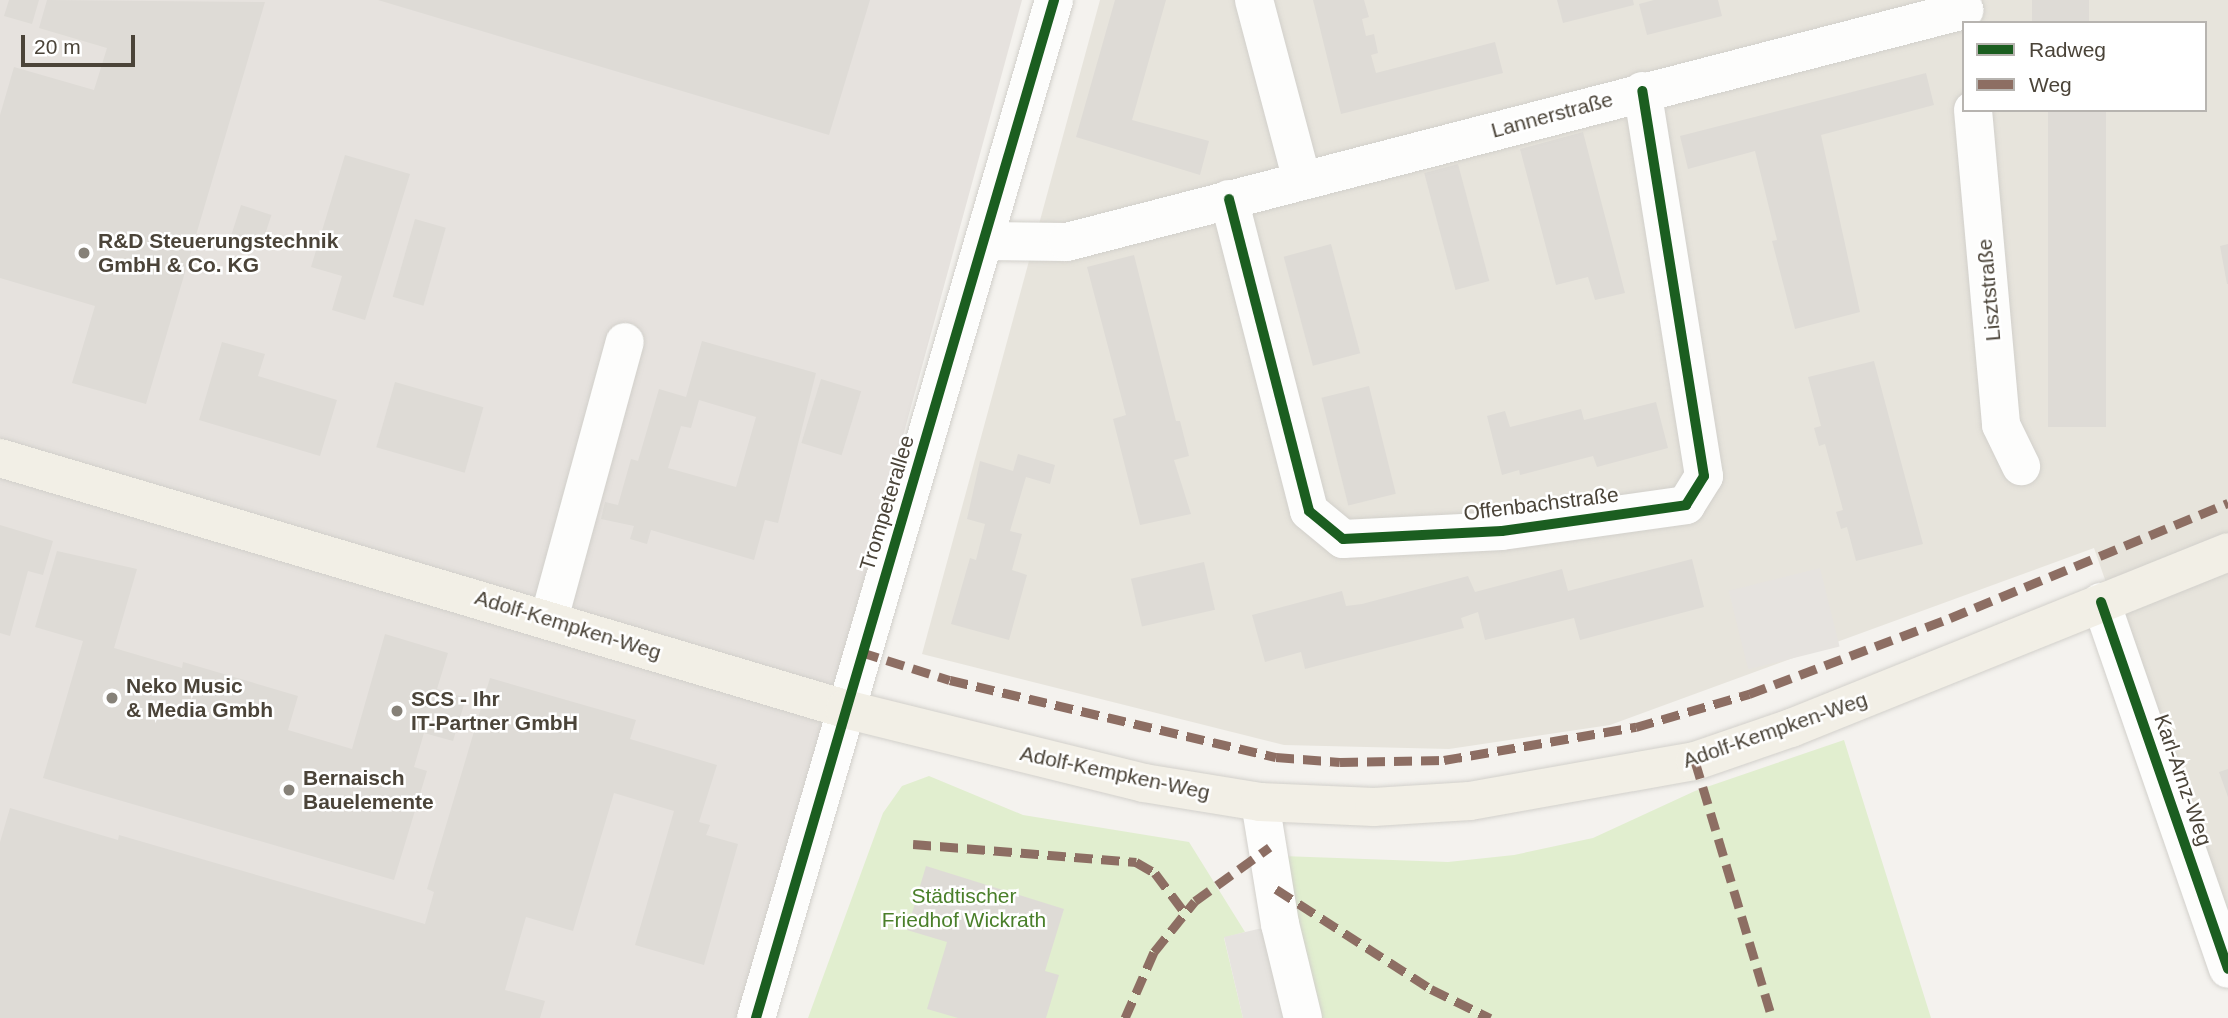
<!DOCTYPE html>
<html>
<head>
<meta charset="utf-8">
<style>
  body { margin:0 }
  #map { position:relative; width:2228px; height:1018px; overflow:hidden; background:#f4f2ee; font-family:Helvetica,sans-serif }
  div>[style] { position:absolute }
  [style*='--x'] { left:calc(var(--x)*1px); top:calc(var(--y)*1px); width:calc(var(--w)*1px); rotate:calc(var(--a)*1deg) }
  .residential>* { inset:0; background:#e7e4dc }
  .industrial>* { inset:0; background:#e6e2de }
  .green>* { inset:0; background:#e1eecf }
  .parking>* { inset:0; background:#e6e3df; transform-origin:0 0 }
  .building>* { inset:0; background:#dedbd6; transform-origin:0 0 }
  .roads { filter:drop-shadow(0 0 2px #d2d0cb) drop-shadow(0 0 2px #d2d0cb) }
  .minor>* { height:38px; margin:-19px; padding:0 19px; transform-origin:19px; border-radius:19px; background:#fdfdfc }
  .major>* { height:38px; margin:-19px; padding:0 19px; transform-origin:19px; border-radius:19px; background:#f2efe6 }
  .quiet>* { height:9px; margin-top:-4.5px; transform-origin:0; background:repeating-linear-gradient(90deg,#8d6e63 0 18px,transparent 0 27px) }
  .cycleway>* { height:10px; margin:-5px; padding:0 5px; transform-origin:5px; border-radius:5px; background:#1b5e20 }
  .dots>* { width:19px; height:19px; translate:-50% -50%; box-sizing:border-box; border:4px solid #fff; border-radius:50% }
  span { translate:-50% -50%; white-space:nowrap; text-align:center; line-height:1.15; -webkit-text-stroke:5px #fff; paint-order:stroke }
  .street-label { font-size:21px; color:#4b4439 }
  .poi-label { font-size:21px; color:#4b4439; font-weight:700 }
  .left { translate:0 -50%; text-align:left }
  .park-label { font-size:21px; color:#4a7f2a }
  .legend { position:absolute; left:1962px; top:21px; width:245px; height:91px; box-sizing:border-box; background:#fff; border:2px solid #b7b4b0; margin:0; padding:9px 12px; list-style:none; font-size:21px; color:#4b4439 }
  .legend li { display:flex; align-items:center; gap:14px; height:35px }
  .legend b { width:35px; border:2px solid #b7b4b0 }
  .scale { position:absolute; left:21px; top:35px; width:114px; height:32px; box-sizing:border-box; border:4px solid #4b4439; border-top:0; padding-left:9px; font-size:21px; line-height:24px; white-space:nowrap; color:#4b4439; -webkit-text-stroke:5px #fff; paint-order:stroke }
</style>
</head>
<body>
<div id="map">
  <div class="residential">
    <div style="clip-path:polygon(evenodd,1100px 0,2228px 0,2228px 933px,2094px 548px,1610px 725px,1449px 749px,1284px 745px,922px 654px,1100px 0,1964px 23px,2205px 23px,2205px 110px,1964px 110px,1964px 23px)"></div>
  </div>
  <div class="industrial">
    <div style="clip-path:polygon(0 0,1022px 0,849px 634px,738px 1018px,0 1018px)"></div>
  </div>
  <div class="green">
    <div style="clip-path:polygon(1844px 740px,1931px 1018px,1320px 1018px,1282px 856px,1448px 862px,1514px 855px,1593px 838px,1695px 791px)"></div>
    <div style="clip-path:polygon(929px 776px,1023px 815px,1189px 842px,1245px 932px,1224px 938px,1243px 1018px,808px 1018px,883px 813px,902px 786px)"></div>
  </div>
  <div class="parking">
    <div style="left:1820px;top:568px;width:81px;height:94px;rotate:76deg"></div>
    <div style="clip-path:polygon(1280px 924px,1303px 1018px,1243px 1018px,1224px 937px)"></div>
  </div>
  <div class="building">
    <div style="clip-path:polygon(9px 0,39px 0,32px 24px,4px 16px)"></div>
    <div style="clip-path:polygon(47px 0,265px 2px,146px 404px,72px 383px,95px 306px,0 278px,0 115px,14px 67px,94px 90px,107px 48px,39px 28px)"></div>
    <div style="clip-path:polygon(378px 0,870px 0,829px 135px)"></div>
    <div style="clip-path:polygon(1115px 0,1166px 0,1132px 120px,1209px 141px,1200px 175px,1076px 137px)"></div>
    <div style="clip-path:polygon(1313px 0,1364px 0,1369px 17px,1362px 19px,1366px 36px,1374px 34px,1378px 53px,1371px 55px,1376px 73px,1495px 42px,1503px 73px,1341px 114px)"></div>
    <div style="clip-path:polygon(1557px 0,1633px 0,1634px 5px,1563px 23px)"></div>
    <div style="clip-path:polygon(1654px 0,1718px 0,1722px 16px,1647px 35px,1639px 4px)"></div>
    <div style="left:2032px;top:0;width:57px;height:23px"></div>
    <div style="clip-path:polygon(1926px 73px,1934px 105px,1821px 135px,1860px 312px,1795px 329px,1772px 241px,1777px 240px,1755px 151px,1688px 169px,1680px 136px)"></div>
    <div style="left:2048px;top:110px;width:58px;height:317px"></div>
    <div style="clip-path:polygon(1583px 132px,1625px 293px,1595px 300px,1588px 277px,1556px 285px,1520px 149px)"></div>
    <div style="clip-path:polygon(345px 155px,410px 174px,365px 320px,332px 310px,342px 276px,311px 267px)"></div>
    <div style="left:1458px;top:164px;width:121px;height:35px;rotate:75deg"></div>
    <div style="left:241px;top:205px;width:32px;height:32px;rotate:18deg"></div>
    <div style="left:415px;top:219px;width:32px;height:81px;rotate:16deg"></div>
    <div style="left:1331px;top:244px;width:113px;height:49px;rotate:75deg"></div>
    <div style="clip-path:polygon(2228px 244px,2228px 284px,2227px 284px,2220px 246px)"></div>
    <div style="clip-path:polygon(1134px 255px,1176px 421px,1180px 421px,1189px 456px,1174px 460px,1191px 514px,1140px 525px,1113px 419px,1126px 415px,1087px 267px)"></div>
    <div style="clip-path:polygon(evenodd,702px 341px,816px 373px,778px 523px,765px 520px,754px 560px,651px 530px,647px 544px,630px 539px,634px 526px,601px 519px,605px 502px,618px 505px,631px 459px,638px 461px,659px 389px,686px 397px,702px 341px,699px 400px,756px 417px,736px 487px,668px 468px,681px 426px,691px 428px,699px 400px)"></div>
    <div style="clip-path:polygon(222px 342px,265px 354px,258px 376px,337px 400px,320px 456px,199px 420px)"></div>
    <div style="clip-path:polygon(1874px 361px,1923px 544px,1856px 561px,1847px 527px,1841px 529px,1836px 512px,1843px 510px,1825px 444px,1819px 446px,1814px 428px,1821px 426px,1808px 377px)"></div>
    <div style="left:821px;top:379px;width:42px;height:67px;rotate:17deg"></div>
    <div style="left:395px;top:382px;width:92px;height:68px;rotate:16deg"></div>
    <div style="left:1369px;top:386px;width:111px;height:49px;rotate:76deg"></div>
    <div style="clip-path:polygon(1656px 402px,1668px 448px,1597px 467px,1593px 456px,1520px 475px,1519px 470px,1502px 475px,1487px 416px,1505px 411px,1510px 427px,1581px 409px,1584px 420px)"></div>
    <div style="clip-path:polygon(1018px 454px,1055px 465px,1050px 484px,1026px 477px,1010px 531px,1022px 534px,1012px 570px,1027px 575px,1009px 640px,951px 624px,970px 558px,976px 560px,985px 524px,967px 519px,980px 461px,1013px 471px)"></div>
    <div style="clip-path:polygon(0 525px,53px 541px,43px 575px,28px 571px,10px 636px,0 633px)"></div>
    <div style="clip-path:polygon(57px 551px,137px 569px,114px 648px,182px 668px,183px 662px,298px 696px,288px 730px,352px 749px,385px 634px,448px 653px,437px 689px,466px 698px,453px 741px,424px 733px,414px 767px,427px 771px,394px 880px,43px 778px,83px 641px,35px 627px)"></div>
    <div style="clip-path:polygon(1692px 559px,1704px 607px,1580px 640px,1574px 618px,1485px 640px,1478px 612px,1461px 618px,1464px 628px,1305px 669px,1301px 652px,1265px 662px,1252px 615px,1342px 591px,1346px 606px,1362px 604px,1468px 576px,1475px 592px,1562px 569px,1568px 591px)"></div>
    <div style="left:1204px;top:562px;width:49px;height:75px;rotate:77deg"></div>
    <div style="clip-path:polygon(490px 678px,636px 720px,630px 739px,717px 765px,699px 822px,710px 825px,706px 835px,738px 844px,704px 965px,635px 945px,674px 811px,614px 793px,573px 931px,526px 917px,505px 990px,545px 1001px,540px 1018px,0 1018px,0 842px,10px 808px,118px 840px,119px 835px,425px 924px,434px 892px,427px 889px)"></div>
    <div style="clip-path:polygon(2228px 769px,2228px 797px,2219px 772px)"></div>
    <div style="clip-path:polygon(926px 866px,1064px 909px,1045px 971px,1059px 975px,1046px 1018px,958px 1018px,927px 1009px,947px 942px,907px 930px)"></div>
  </div>
  <div class="roads">
    <div class="minor">
      <div style="--x:1254;--y:0;--w:186;--a:75.1"></div>
      <div style="--x:1973;--y:110;--w:316;--a:84.9"></div>
      <div style="--x:2001;--y:425;--w:46;--a:64"></div>
      <div style="--x:1229;--y:199;--w:322;--a:75.6"></div>
      <div style="--x:1309;--y:511;--w:44;--a:39.5"></div>
      <div style="--x:1343;--y:539;--w:159;--a:-2.9"></div>
      <div style="--x:1502;--y:531;--w:186;--a:-8"></div>
      <div style="--x:1686;--y:505;--w:34;--a:-58"></div>
      <div style="--x:1704;--y:476;--w:390;--a:-99.1"></div>
      <div style="--x:986;--y:241;--w:81;--a:0.7"></div>
      <div style="--x:1067;--y:242;--w:927;--a:-14.5"></div>
      <div style="--x:2101;--y:602;--w:388;--a:70.9"></div>
      <div style="--x:549;--y:619;--w:287;--a:-74.7"></div>
      <div style="--x:1260;--y:802;--w:124;--a:80.7"></div>
      <div style="--x:1280;--y:924;--w:97;--a:76.3"></div>
      <div style="--x:756;--y:1018;--w:1061;--a:-73.68"></div>
    </div>
    <div class="major">
      <div style="--x:0;--y:458;--w:881;--a:16.54"></div>
      <div style="--x:845;--y:709;--w:308;--a:13.9"></div>
      <div style="--x:1144;--y:783;--w:118;--a:9.3"></div>
      <div style="--x:1260;--y:802;--w:114;--a:2.5"></div>
      <div style="--x:1374;--y:807;--w:96;--a:-3.6"></div>
      <div style="--x:1470;--y:801;--w:229;--a:-10.1"></div>
      <div style="--x:1695;--y:761;--w:102;--a:-19"></div>
      <div style="--x:1791;--y:728;--w:471;--a:-21.9"></div>
    </div>
  </div>
  <div class="quiet">
    <div style="--x:861;--y:652;--w:93;--a:17.5"></div>
    <div style="--x:950;--y:680;--w:335;--a:13.3"></div>
    <div style="--x:1276;--y:757;--w:64;--a:4.5"></div>
    <div style="--x:1340;--y:762;--w:104;--a:-1.1"></div>
    <div style="--x:1444;--y:760;--w:195;--a:-9.8"></div>
    <div style="--x:1636;--y:727;--w:118;--a:-16.3"></div>
    <div style="--x:1749;--y:694;--w:215;--a:-20.7"></div>
    <div style="--x:1950;--y:618;--w:301;--a:-22.5"></div>
    <div style="--x:1695;--y:761;--w:268;--a:73.3"></div>
    <div style="--x:913;--y:844;--w:224;--a:4.6"></div>
    <div style="--x:1136;--y:862;--w:22;--a:30"></div>
    <div style="--x:1155;--y:873;--w:50;--a:53.1"></div>
    <div style="--x:1276;--y:889;--w:184;--a:32.8"></div>
    <div style="--x:1431;--y:989;--w:66;--a:26.2"></div>
    <div style="--x:1125;--y:1018;--w:72;--a:-66.3"></div>
    <div style="--x:1154;--y:952;--w:65;--a:-51.2"></div>
    <div style="--x:1195;--y:901;--w:92;--a:-35.8"></div>
  </div>
  <div class="cycleway">
    <div style="--x:1229;--y:199;--w:322;--a:75.6"></div>
    <div style="--x:1309;--y:511;--w:44;--a:39.5"></div>
    <div style="--x:1343;--y:539;--w:159;--a:-2.9"></div>
    <div style="--x:1502;--y:531;--w:186;--a:-8"></div>
    <div style="--x:1686;--y:505;--w:34;--a:-58"></div>
    <div style="--x:1704;--y:476;--w:390;--a:-99.1"></div>
    <div style="--x:2101;--y:602;--w:388;--a:70.9"></div>
    <div style="--x:756;--y:1018;--w:1061;--a:-73.68"></div>
  </div>
  <div class="dots">
    <div style="left:84px;top:253px;background:#868178"></div>
    <div style="left:112px;top:698px;background:#868178"></div>
    <div style="left:397px;top:711px;background:#868178"></div>
    <div style="left:289px;top:790px;background:#868178"></div>
  </div>
  <div class="street-label">
    <span style="left:1552px;top:115px;rotate:-15deg">Lannerstraße</span>
    <span style="left:1989px;top:290px;rotate:-95deg">Lisztstraße</span>
    <span style="left:887px;top:503px;rotate:-73deg">Trompeterallee</span>
    <span style="left:1541px;top:504px;rotate:-7deg">Offenbachstraße</span>
    <span style="left:568px;top:625px;rotate:17deg">Adolf-Kempken-Weg</span>
    <span style="left:1775px;top:730px;rotate:-19deg">Adolf-Kempken-Weg</span>
    <span style="left:1115px;top:773px;rotate:12deg">Adolf-Kempken-Weg</span>
    <span style="left:2183px;top:780px;rotate:71deg">Karl-Arnz-Weg</span>
  </div>
  <div class="poi-label">
    <span class="left" style="left:98px;top:253px">R&amp;D Steuerungstechnik<br>GmbH &amp; Co. KG</span>
    <span class="left" style="left:126px;top:698px">Neko Music<br>&amp; Media Gmbh</span>
    <span class="left" style="left:411px;top:711px">SCS - Ihr<br>IT-Partner GmbH</span>
    <span class="left" style="left:303px;top:790px">Bernaisch<br>Bauelemente</span>
  </div>
  <div class="park-label">
    <span style="left:964px;top:908px">Städtischer<br>Friedhof Wickrath</span>
  </div>
  <ul class="legend">
  <li><b style="height:9px;background:#1b5e20"></b>Radweg</li>
  <li><b style="height:9px;background:#8d6e63"></b>Weg</li>
  </ul>
  <div class="scale">20 m</div>
</div>
</body>
</html>
